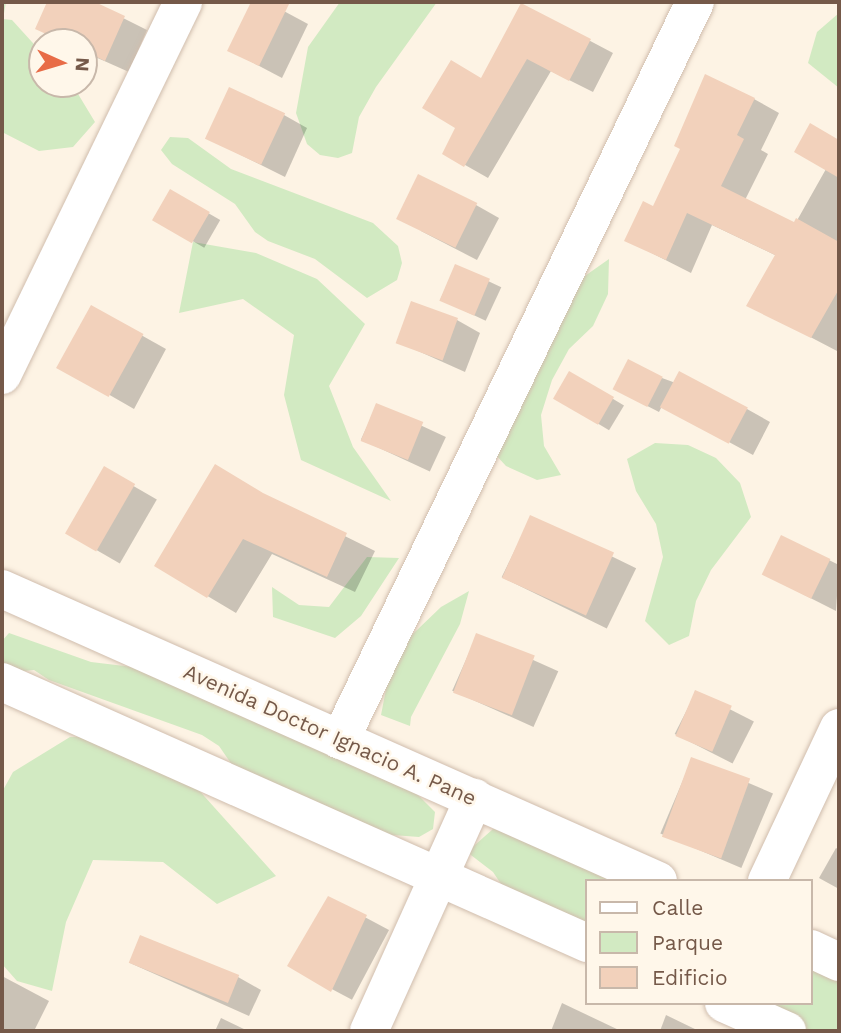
<!DOCTYPE html>
<html>
<head>
<meta charset="utf-8">
<style>
  body { margin:0 }
  #map { position:relative; width:841px; height:1033px; overflow:hidden; background:#fdf3e4; font-family:"Work Sans",sans-serif }
  div>[style] { position:absolute }
  [style*='--x'] { left:calc(var(--x)*1px); top:calc(var(--y)*1px); width:calc(var(--w)*1px); rotate:calc(var(--a)*1deg) }
  .green>* { inset:0; background:#d2eac2 }
  .shadow>* { inset:0; background:#0003; transform-origin:0 0 }
  .building>* { inset:0; background:#f2d1bb; transform-origin:0 0 }
  .roads { filter:drop-shadow(0 0 2px #d0bdad) drop-shadow(0 0 2px #d0bdad) }
  .minor>* { height:38px; margin:-19px; padding:0 19px; transform-origin:19px; border-radius:19px; background:#fff }
  span { translate:-50% -50%; white-space:nowrap; text-align:center; line-height:1.15; -webkit-text-stroke:5px #fff7ea; paint-order:stroke }
  .street-label { font-size:21px; color:#755949 }
  .frame { position:absolute; inset:0; border:4px solid #755949; pointer-events:none }
  .legend { position:absolute; left:585px; top:879px; width:228px; height:126px; box-sizing:border-box; background:#fff7ea; border:2px solid #c8b8aa; margin:0; padding:9px 12px; list-style:none; font-size:21px; color:#755949 }
  .legend li { display:flex; align-items:center; gap:14px; height:35px }
  .legend b { width:35px; border:2px solid #c8b8aa }
  .north { position:absolute; left:28px; top:28px; width:70px; height:70px; box-sizing:border-box; background:#fff7ea; border:2px solid #c8b8aa; border-radius:50%; rotate:94deg; font-size:19px; font-weight:700; line-height:28px; text-align:center; color:#755949 }
  .north::after { content:''; display:block; margin:auto; width:24px; height:32px; background:#e86c47; clip-path:polygon(50% 0,100% 100%,50% 72%,0 100%) }
</style>
</head>
<body>
<div id="map">
  <div class="green">
    <div style="clip-path:polygon(2px 2px,6px 2px,3px 19px,12px 20px,42px 53px,42px 84px,72px 84px,95px 122px,73px 147px,39px 151px,2px 132px)"></div>
    <div style="clip-path:polygon(340px 2px,437px 2px,376px 87px,359px 117px,352px 153px,338px 158px,320px 155px,307px 144px,296px 113px,308px 47px)"></div>
    <div style="clip-path:polygon(839px 13px,839px 88px,808px 63px,817px 32px)"></div>
    <div style="clip-path:polygon(170px 137px,188px 138px,231px 169px,373px 223px,398px 246px,402px 263px,397px 280px,367px 298px,315px 259px,268px 241px,255px 232px,235px 204px,172px 164px,161px 150px)"></div>
    <div style="clip-path:polygon(193px 242px,256px 253px,317px 279px,365px 324px,329px 386px,353px 447px,391px 501px,301px 460px,284px 395px,294px 335px,243px 299px,179px 313px)"></div>
    <div style="clip-path:polygon(609px 259px,608px 294px,593px 326px,569px 349px,552px 380px,541px 415px,544px 446px,561px 475px,537px 480px,506px 466px,484px 442px,582px 278px)"></div>
    <div style="clip-path:polygon(655px 443px,688px 445px,716px 458px,740px 483px,751px 517px,711px 570px,696px 601px,689px 636px,669px 645px,645px 621px,663px 557px,656px 524px,636px 491px,627px 459px)"></div>
    <div style="clip-path:polygon(367px 557px,399px 558px,361px 616px,335px 638px,273px 617px,272px 587px,299px 605px,329px 607px)"></div>
    <div style="clip-path:polygon(469px 591px,460px 624px,411px 717px,410px 726px,381px 715px,393px 653px,441px 607px)"></div>
    <div style="clip-path:polygon(9px 633px,91px 662px,233px 679px,280px 691px,401px 778px,435px 812px,433px 829px,419px 837px,366px 833px,239px 775px,219px 746px,202px 735px,49px 680px,34px 670px,14px 672px,2px 662px,2px 641px)"></div>
    <div style="clip-path:polygon(133px 735px,187px 777px,276px 876px,217px 904px,163px 862px,93px 860px,66px 922px,52px 991px,17px 981px,2px 964px,2px 792px,13px 772px,70px 737px)"></div>
    <div style="clip-path:polygon(493px 829px,564px 840px,648px 881px,587px 881px,587px 925px,503px 887px,493px 872px,467px 852px)"></div>
    <div style="clip-path:polygon(811px 956px,839px 969px,839px 1031px,794px 1031px,734px 1003px,811px 1003px)"></div>
  </div>
  <div class="shadow">
    <div style="clip-path:polygon(49px 2px,91px 2px,147px 30px,129px 72px,84px 52px,84px 42px,61px 42px,37px 28px)"></div>
    <div style="clip-path:polygon(253px 2px,267px 2px,308px 24px,282px 78px,229px 50px)"></div>
    <div style="clip-path:polygon(522px 5px,613px 53px,593px 92px,551px 71px,488px 178px,444px 153px)"></div>
    <div style="clip-path:polygon(754px 99px,779px 113px,761px 150px,768px 154px,745px 200px,795px 224px,826px 169px,811px 125px,839px 142px,837px 351px,749px 305px,777px 256px,712px 225px,691px 273px,626px 240px)"></div>
    <div style="clip-path:polygon(284px 115px,307px 128px,285px 177px,207px 138px)"></div>
    <div style="left:170px;top:191px;width:58px;height:32px;rotate:30deg"></div>
    <div style="clip-path:polygon(476px 205px,499px 218px,477px 260px,421px 231px)"></div>
    <div style="left:456px;top:266px;width:50px;height:37px;rotate:25deg"></div>
    <div style="clip-path:polygon(91px 307px,166px 349px,134px 409px,80px 378px)"></div>
    <div style="clip-path:polygon(457px 320px,480px 333px,465px 372px,398px 342px)"></div>
    <div style="left:570px;top:373px;width:63px;height:29px;rotate:31deg"></div>
    <div style="clip-path:polygon(662px 378px,747px 409px,770px 422px,753px 455px,662px 406px,659px 412px,626px 395px)"></div>
    <div style="left:377px;top:405px;width:76px;height:38px;rotate:25deg"></div>
    <div style="left:104px;top:469px;width:61px;height:74px;rotate:30deg"></div>
    <div style="clip-path:polygon(268px 498px,375px 551px,355px 592px,272px 554px,236px 613px,157px 566px)"></div>
    <div style="left:531px;top:517px;width:117px;height:67px;rotate:26deg"></div>
    <div style="clip-path:polygon(782px 537px,839px 565px,836px 611px,765px 575px)"></div>
    <div style="left:477px;top:635px;width:89px;height:61px;rotate:24deg"></div>
    <div style="left:696px;top:692px;width:65px;height:47px;rotate:27deg"></div>
    <div style="left:692px;top:759px;width:88px;height:81px;rotate:23deg"></div>
    <div style="clip-path:polygon(836px 848px,839px 850px,839px 889px,819px 878px)"></div>
    <div style="left:329px;top:898px;width:68px;height:79px;rotate:28deg"></div>
    <div style="clip-path:polygon(130px 963px,238px 977px,261px 990px,249px 1016px)"></div>
    <div style="clip-path:polygon(2px 976px,49px 1001px,34px 1031px,2px 1031px)"></div>
    <div style="clip-path:polygon(562px 1003px,621px 1031px,551px 1031px)"></div>
    <div style="clip-path:polygon(666px 1015px,699px 1031px,660px 1031px)"></div>
    <div style="clip-path:polygon(221px 1018px,248px 1031px,215px 1031px)"></div>
  </div>
  <div class="building">
    <div style="clip-path:polygon(47px 2px,95px 2px,125px 16px,105px 61px,84px 51px,84px 42px,64px 42px,35px 29px)"></div>
    <div style="clip-path:polygon(251px 2px,290px 2px,259px 66px,227px 51px)"></div>
    <div style="clip-path:polygon(521px 3px,591px 39px,569px 81px,527px 59px,464px 167px,442px 154px,455px 128px,422px 108px,451px 60px,481px 78px)"></div>
    <div style="clip-path:polygon(705px 74px,755px 98px,737px 135px,744px 139px,721px 186px,794px 222px,796px 218px,839px 242px,839px 289px,811px 338px,746px 306px,775px 255px,687px 213px,666px 260px,624px 241px,643px 201px,653px 206px,680px 149px,674px 146px)"></div>
    <div style="left:229px;top:87px;width:62px;height:57px;rotate:25deg"></div>
    <div style="clip-path:polygon(810px 123px,839px 140px,839px 178px,794px 152px)"></div>
    <div style="left:418px;top:174px;width:66px;height:50px;rotate:26deg"></div>
    <div style="left:170px;top:189px;width:46px;height:36px;rotate:30deg"></div>
    <div style="left:455px;top:264px;width:38px;height:40px;rotate:23deg"></div>
    <div style="left:411px;top:301px;width:50px;height:45px;rotate:20deg"></div>
    <div style="left:91px;top:305px;width:60px;height:72px;rotate:29deg"></div>
    <div style="left:628px;top:359px;width:39px;height:34px;rotate:27deg"></div>
    <div style="left:569px;top:371px;width:52px;height:32px;rotate:30deg"></div>
    <div style="left:679px;top:371px;width:78px;height:41px;rotate:28deg"></div>
    <div style="left:376px;top:403px;width:51px;height:41px;rotate:22deg"></div>
    <div style="clip-path:polygon(215px 464px,263px 493px,347px 533px,327px 577px,243px 539px,207px 598px,154px 566px)"></div>
    <div style="left:104px;top:466px;width:36px;height:78px;rotate:30deg"></div>
    <div style="left:530px;top:515px;width:92px;height:69px;rotate:24deg"></div>
    <div style="left:781px;top:535px;width:55px;height:44px;rotate:26deg"></div>
    <div style="left:476px;top:633px;width:63px;height:64px;rotate:21deg"></div>
    <div style="left:695px;top:690px;width:40px;height:50px;rotate:23deg"></div>
    <div style="left:691px;top:757px;width:63px;height:85px;rotate:20deg"></div>
    <div style="clip-path:polygon(328px 896px,367px 915px,331px 992px,287px 966px)"></div>
    <div style="left:140px;top:935px;width:107px;height:30px;rotate:22deg"></div>
  </div>
  <div class="roads">
    <div class="minor">
      <div style="--x:2;--y:375;--w:415;--a:-64.1"></div>
      <div style="--x:2;--y:589;--w:718;--a:23.99"></div>
      <div style="--x:2;--y:682;--w:641;--a:24.04"></div>
      <div style="--x:340;--y:740;--w:819;--a:-64.31"></div>
      <div style="--x:767;--y:881;--w:169;--a:-64.8"></div>
      <div style="--x:811;--y:949;--w:31;--a:25"></div>
      <div style="--x:724;--y:1003;--w:69;--a:24"></div>
      <div style="--x:369;--y:1031;--w:256;--a:-65.7"></div>
    </div>
  </div>
  <div class="street-label">
    <span style="left:330px;top:735px;rotate:24deg">Avenida Doctor Ignacio A. Pane</span>
  </div>
  <div class="frame"></div>
  <ul class="legend">
  <li><b style="height:9px;background:#fff"></b>Calle</li>
  <li><b style="height:19px;background:#d2eac2"></b>Parque</li>
  <li><b style="height:19px;background:#f2d1bb"></b>Edificio</li>
  </ul>
  <div class="north">N</div>
</div>
</body>
</html>
